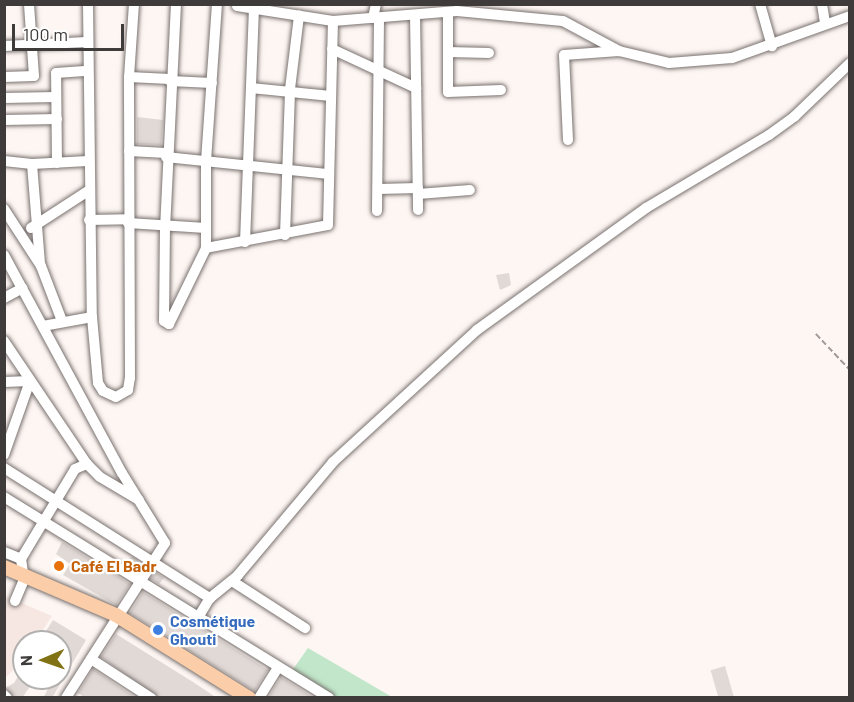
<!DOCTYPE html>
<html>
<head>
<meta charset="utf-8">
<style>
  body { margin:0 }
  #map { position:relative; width:854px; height:702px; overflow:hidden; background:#fef6f3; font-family:Barlow,sans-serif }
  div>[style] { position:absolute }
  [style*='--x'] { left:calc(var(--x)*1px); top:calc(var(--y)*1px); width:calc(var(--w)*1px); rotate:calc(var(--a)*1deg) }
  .built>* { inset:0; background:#f7e7e2 }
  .green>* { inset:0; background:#c1e6c9 }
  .building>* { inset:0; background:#e1d9d6; transform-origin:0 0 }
  .round { border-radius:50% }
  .path>* { height:1.5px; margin-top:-0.75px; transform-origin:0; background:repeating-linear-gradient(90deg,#9f9997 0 6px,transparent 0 9px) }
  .roads { filter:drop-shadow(0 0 2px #78716e) drop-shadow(0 0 2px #78716e) }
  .minor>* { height:10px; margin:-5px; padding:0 5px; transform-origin:5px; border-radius:5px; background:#fff }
  .major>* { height:14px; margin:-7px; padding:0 7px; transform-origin:7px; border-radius:7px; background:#fbcea9 }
  .dots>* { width:16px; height:16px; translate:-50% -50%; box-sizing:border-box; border:3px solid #fff; border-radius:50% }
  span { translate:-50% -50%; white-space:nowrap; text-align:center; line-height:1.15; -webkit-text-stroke:4.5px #fff; paint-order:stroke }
  .food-label { font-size:16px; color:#c56008; font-weight:700 }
  .left { translate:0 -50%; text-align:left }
  .shop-label { font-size:16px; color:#366cbe; font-weight:700 }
  .frame { position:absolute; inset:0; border:6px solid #3f3b3a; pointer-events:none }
  .north { position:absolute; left:12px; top:630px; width:60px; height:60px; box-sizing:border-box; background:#fff; border:2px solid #b2b1b0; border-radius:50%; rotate:268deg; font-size:16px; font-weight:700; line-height:24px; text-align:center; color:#3f3b3a }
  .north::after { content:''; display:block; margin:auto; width:21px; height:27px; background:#817315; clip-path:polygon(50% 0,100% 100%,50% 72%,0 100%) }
  .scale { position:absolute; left:12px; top:24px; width:112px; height:27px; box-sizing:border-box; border:3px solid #3f3b3a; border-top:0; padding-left:8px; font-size:18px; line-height:21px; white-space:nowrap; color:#3f3b3a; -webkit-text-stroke:4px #fff; paint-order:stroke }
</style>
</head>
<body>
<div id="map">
  <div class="built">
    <div style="clip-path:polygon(5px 596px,52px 616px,35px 642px,24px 642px,24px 660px,5px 678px)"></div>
  </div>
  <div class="green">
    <div style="clip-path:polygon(308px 648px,392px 697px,332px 697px,291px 672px)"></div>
  </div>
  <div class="building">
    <div style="clip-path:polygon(137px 117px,163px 120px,161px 145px,137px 144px)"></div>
    <div style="clip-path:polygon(509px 273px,511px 285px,500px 290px,496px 275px)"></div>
    <div style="clip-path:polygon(62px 542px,130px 584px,116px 605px,63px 575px,70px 564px,56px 554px)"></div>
    <div class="round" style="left:127px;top:557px;width:12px;height:12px"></div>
    <div style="clip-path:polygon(155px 572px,164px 578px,159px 584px,151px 579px)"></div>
    <div style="left:143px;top:592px;width:147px;height:25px;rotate:32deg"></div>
    <div style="clip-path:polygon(53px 620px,86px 640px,52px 698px,43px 698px,54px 678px,60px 678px,60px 642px,39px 642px)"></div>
    <div style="clip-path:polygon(116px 634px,193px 682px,217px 698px,158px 698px,101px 657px)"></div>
    <div style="left:725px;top:666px;width:33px;height:15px;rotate:74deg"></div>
    <div style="clip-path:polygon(24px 667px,24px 678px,36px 678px,22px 698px,14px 698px,5px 688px,14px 683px)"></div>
    <div style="clip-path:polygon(93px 669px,136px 698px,85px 698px,78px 693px)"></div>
    <div style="clip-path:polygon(281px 677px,314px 698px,268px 698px)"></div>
  </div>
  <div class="path">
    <div style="--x:816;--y:334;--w:50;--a:46.6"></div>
  </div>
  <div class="roads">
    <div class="minor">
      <div style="--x:88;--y:4;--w:313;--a:89.3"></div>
      <div style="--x:92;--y:317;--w:66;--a:84.8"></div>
      <div style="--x:98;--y:383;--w:9;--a:58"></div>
      <div style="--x:103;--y:391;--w:14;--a:25"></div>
      <div style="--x:116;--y:397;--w:14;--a:-30"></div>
      <div style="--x:128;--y:390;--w:12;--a:-81"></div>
      <div style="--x:130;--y:378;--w:301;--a:-90.2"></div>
      <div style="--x:129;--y:77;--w:73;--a:-86.1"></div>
      <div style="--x:176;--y:4;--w:222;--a:92.8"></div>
      <div style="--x:165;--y:226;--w:95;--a:90.6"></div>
      <div style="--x:164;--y:321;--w:6;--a:31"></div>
      <div style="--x:169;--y:324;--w:85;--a:-64"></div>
      <div style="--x:206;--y:248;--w:87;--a:-90"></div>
      <div style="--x:206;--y:161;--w:157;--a:-86"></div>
      <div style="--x:760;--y:4;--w:44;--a:74.1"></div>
      <div style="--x:822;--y:4;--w:19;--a:81"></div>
      <div style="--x:237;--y:6;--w:97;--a:8.9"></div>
      <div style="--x:333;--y:21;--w:124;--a:-4.6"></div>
      <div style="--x:457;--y:11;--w:106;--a:5.4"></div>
      <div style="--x:563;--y:21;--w:64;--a:28.2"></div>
      <div style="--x:448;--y:12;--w:80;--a:90"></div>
      <div style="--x:448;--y:92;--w:53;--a:-2.2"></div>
      <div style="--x:415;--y:15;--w:195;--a:89.1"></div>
      <div style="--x:373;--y:18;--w:14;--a:-78"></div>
      <div style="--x:4;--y:46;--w:83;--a:-2.8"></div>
      <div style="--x:332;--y:49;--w:93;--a:24.9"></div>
      <div style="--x:448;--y:52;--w:41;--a:1.4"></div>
      <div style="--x:4;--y:77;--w:30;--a:-2"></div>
      <div style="--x:34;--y:76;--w:72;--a:-94"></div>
      <div style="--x:129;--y:77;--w:41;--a:2.8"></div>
      <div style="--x:170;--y:81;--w:42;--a:2.7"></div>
      <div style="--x:251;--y:88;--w:80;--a:5.7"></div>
      <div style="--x:4;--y:98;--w:52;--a:-1.1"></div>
      <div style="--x:4;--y:120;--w:53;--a:-1.1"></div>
      <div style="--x:568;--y:140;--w:85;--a:-92.7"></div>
      <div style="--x:564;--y:55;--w:55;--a:-4.2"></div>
      <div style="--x:619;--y:51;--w:51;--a:13.5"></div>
      <div style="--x:669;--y:63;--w:63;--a:-4.5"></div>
      <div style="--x:732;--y:58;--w:125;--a:-19.6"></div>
      <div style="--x:129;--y:151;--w:37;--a:3"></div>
      <div style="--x:166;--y:157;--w:164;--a:6"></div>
      <div style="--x:4;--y:161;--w:28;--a:6"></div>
      <div style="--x:32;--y:164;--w:56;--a:-3.1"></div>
      <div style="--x:57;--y:163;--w:90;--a:-90.6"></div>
      <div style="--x:56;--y:73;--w:32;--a:-4"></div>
      <div style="--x:32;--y:164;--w:99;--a:85.4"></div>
      <div style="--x:378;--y:189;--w:40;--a:-1.4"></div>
      <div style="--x:418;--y:194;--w:52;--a:-4.4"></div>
      <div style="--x:4;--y:209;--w:68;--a:57"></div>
      <div style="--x:41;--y:266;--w:59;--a:69.1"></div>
      <div style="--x:377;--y:211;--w:193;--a:-89.4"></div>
      <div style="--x:89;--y:220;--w:39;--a:-1"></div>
      <div style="--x:128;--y:223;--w:78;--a:3.7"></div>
      <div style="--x:31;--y:228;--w:68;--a:-33"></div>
      <div style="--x:285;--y:235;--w:146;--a:-88"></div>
      <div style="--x:290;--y:89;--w:74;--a:-83"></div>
      <div style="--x:245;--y:242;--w:232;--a:-87.8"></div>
      <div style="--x:206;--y:248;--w:124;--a:-10.7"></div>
      <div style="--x:328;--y:225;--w:204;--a:-88.6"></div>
      <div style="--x:4;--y:255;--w:248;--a:61.6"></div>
      <div style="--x:122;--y:473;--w:82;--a:58.4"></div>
      <div style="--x:165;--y:543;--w:184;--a:122.6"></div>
      <div style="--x:4;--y:298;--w:21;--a:-28"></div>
      <div style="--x:43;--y:326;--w:50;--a:-10.4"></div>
      <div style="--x:4;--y:341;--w:148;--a:56"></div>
      <div style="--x:87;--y:464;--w:18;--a:45"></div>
      <div style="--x:100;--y:477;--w:45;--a:30.5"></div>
      <div style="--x:4;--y:382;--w:26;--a:-2"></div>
      <div style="--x:30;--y:381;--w:78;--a:109.4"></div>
      <div style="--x:4;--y:468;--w:244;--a:32.3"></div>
      <div style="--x:4;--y:497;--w:382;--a:31.7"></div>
      <div style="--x:4;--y:552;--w:18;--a:22"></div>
      <div style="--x:232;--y:581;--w:87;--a:32.8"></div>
      <div style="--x:15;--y:601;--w:23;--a:-67"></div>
      <div style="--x:24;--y:580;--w:21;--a:-98"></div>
      <div style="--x:21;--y:559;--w:105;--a:-59"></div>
      <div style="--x:75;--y:469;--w:13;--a:-23"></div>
      <div style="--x:199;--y:616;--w:21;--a:-59"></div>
      <div style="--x:210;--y:598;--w:36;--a:-39"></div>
      <div style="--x:238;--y:575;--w:148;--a:-49.9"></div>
      <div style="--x:333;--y:462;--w:195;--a:-42.5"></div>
      <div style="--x:477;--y:330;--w:208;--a:-35.8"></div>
      <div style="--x:646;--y:208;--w:143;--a:-30.7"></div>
      <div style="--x:769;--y:135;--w:32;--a:-36"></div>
      <div style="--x:795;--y:116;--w:76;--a:-43.9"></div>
      <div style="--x:91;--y:659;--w:72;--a:33"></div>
      <div style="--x:4;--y:695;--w:4;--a:45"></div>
      <div style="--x:259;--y:698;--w:36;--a:-58"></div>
    </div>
    <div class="major">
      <div style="--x:4;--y:567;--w:122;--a:23.2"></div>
      <div style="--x:116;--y:615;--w:157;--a:32"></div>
    </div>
  </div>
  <div class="dots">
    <div style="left:59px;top:566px;background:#e8710a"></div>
    <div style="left:158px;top:630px;background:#3f7fe0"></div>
  </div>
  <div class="food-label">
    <span class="left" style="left:71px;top:566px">Café El Badr</span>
  </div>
  <div class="shop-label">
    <span class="left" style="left:170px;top:630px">Cosmétique<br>Ghouti</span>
  </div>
  <div class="frame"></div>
  <div class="north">N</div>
  <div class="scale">100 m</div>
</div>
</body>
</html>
